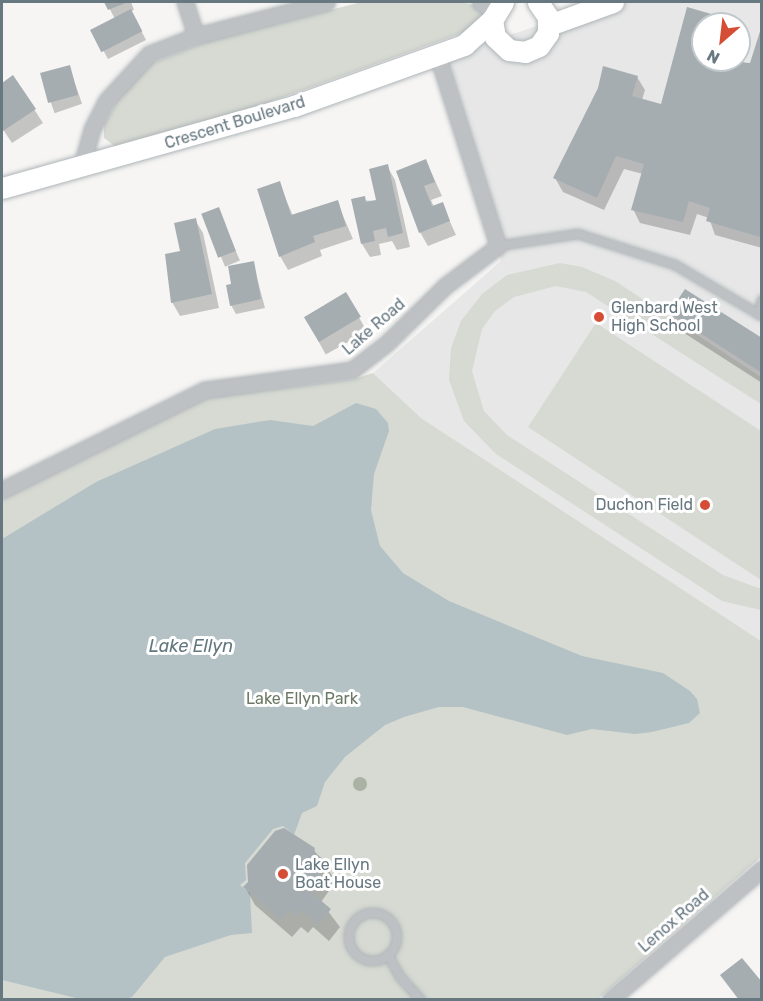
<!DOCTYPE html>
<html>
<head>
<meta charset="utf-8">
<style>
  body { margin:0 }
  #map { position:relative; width:763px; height:1001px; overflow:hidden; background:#f6f5f3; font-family:Rubik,sans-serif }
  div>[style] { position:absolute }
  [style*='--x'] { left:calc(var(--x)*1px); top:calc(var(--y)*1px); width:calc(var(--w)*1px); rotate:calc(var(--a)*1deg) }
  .built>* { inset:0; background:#e6e7e6 }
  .green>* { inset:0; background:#d6dad2 }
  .water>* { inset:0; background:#b5c2c5 }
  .shadow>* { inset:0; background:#0003; transform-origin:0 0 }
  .building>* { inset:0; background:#a5adb1; transform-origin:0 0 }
  .roads { filter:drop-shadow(0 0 2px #afb5b9) drop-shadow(0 0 2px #afb5b9) }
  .lane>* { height:8px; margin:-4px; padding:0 4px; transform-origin:4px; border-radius:4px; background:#bdc1c4 }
  .lane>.ring { margin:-4px; padding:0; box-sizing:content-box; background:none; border:8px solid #bdc1c4; border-radius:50% }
  .street>* { height:15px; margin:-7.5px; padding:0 7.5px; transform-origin:7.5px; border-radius:7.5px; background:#bdc1c4 }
  .secondary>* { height:21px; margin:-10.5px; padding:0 10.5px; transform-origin:10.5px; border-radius:10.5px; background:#fff }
  .trees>* { width:14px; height:14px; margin:-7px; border-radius:50%; background:#aab1a5 }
  .dots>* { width:16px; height:16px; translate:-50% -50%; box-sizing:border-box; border:3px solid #fff; border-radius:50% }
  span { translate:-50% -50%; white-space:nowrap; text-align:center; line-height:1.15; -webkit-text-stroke:6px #fff; paint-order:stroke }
  .street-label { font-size:16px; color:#677881 }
  .poi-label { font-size:16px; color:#677881 }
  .left { translate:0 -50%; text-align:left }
  .right { translate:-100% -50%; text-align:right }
  .park-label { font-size:16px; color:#6b7965 }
  .water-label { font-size:18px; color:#63787e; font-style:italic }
  .frame { position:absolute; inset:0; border:3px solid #677881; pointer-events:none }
  .north { position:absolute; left:691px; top:12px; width:60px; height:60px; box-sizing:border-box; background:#fff; border:2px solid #c2c9cd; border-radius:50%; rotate:208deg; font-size:16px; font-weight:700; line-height:24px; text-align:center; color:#677881 }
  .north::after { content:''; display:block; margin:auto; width:21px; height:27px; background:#d54d34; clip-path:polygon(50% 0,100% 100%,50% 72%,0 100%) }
</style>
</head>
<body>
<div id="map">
  <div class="built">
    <div style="clip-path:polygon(evenodd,607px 2px,761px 2px,761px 641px,421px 418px,373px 373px,501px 261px,434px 61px,607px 2px,703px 24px,739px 24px,739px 60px,703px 60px,703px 24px)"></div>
  </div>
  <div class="green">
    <div style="clip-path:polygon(362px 2px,465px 3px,488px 8px,487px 24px,250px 109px,116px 147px,104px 138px,104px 125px,116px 103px,134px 78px,150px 64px,210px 40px)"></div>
    <div style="clip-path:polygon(560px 263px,582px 267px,615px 281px,761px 377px,761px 404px,586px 292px,556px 286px,514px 297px,495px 311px,482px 329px,472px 371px,484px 411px,507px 435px,723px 575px,761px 589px,761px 610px,722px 601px,496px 454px,464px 421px,449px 380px,451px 348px,461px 321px,482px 294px,507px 275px)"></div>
    <div style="clip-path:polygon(596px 323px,761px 431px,761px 580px,528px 427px)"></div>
    <div style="clip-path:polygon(373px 373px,421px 418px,761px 641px,761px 857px,598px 999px,2px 1000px,2px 497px,209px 397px,354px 379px)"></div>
  </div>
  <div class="water">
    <div style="clip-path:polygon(356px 403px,376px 409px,388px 423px,389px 431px,374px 474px,371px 510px,380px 546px,403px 573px,449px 601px,582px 656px,663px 673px,690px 691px,697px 699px,700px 713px,689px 723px,652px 732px,635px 734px,592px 729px,567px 735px,463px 707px,439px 707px,404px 717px,385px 725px,345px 757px,325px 782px,317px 806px,302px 813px,294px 835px,283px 826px,273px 829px,245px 863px,246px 880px,240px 885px,250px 893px,252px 933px,231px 935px,165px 957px,132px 997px,125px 999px,80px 999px,2px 980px,2px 539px,96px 482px,215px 429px,270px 420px,313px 426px)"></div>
  </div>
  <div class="shadow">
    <div style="clip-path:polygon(106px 2px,131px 2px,134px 10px,131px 11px,146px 40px,108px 59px,92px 30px,115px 19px)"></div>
    <div style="clip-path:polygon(688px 9px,739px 24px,703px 24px,703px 60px,739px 60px,739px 24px,746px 37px,740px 61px,751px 65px,762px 28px,762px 248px,715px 235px,709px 218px,697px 214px,690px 235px,640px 223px,633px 209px,643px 174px,624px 169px,604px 210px,563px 192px,555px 178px,637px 77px,645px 90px,642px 100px,662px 106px)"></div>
    <div style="left:69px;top:66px;width:40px;height:29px;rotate:71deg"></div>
    <div style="clip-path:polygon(13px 77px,43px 123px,12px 143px,2px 128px,2px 85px)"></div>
    <div style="clip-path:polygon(426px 161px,442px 196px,431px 200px,434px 207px,442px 204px,456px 235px,428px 246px,420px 232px)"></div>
    <div style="clip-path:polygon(387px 166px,395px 180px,410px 247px,397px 250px,392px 241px,379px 244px,381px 255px,370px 257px,362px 244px,353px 200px,378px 201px)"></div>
    <div style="clip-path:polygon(279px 183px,293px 216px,337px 202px,353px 239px,320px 250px,322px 256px,288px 270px,280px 256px)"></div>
    <div style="left:218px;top:209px;width:56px;height:16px;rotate:67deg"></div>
    <div style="clip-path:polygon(195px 220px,203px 233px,219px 308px,180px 316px,172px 302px,182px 252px)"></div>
    <div style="clip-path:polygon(253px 263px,265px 308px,236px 314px,231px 305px,233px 285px)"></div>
    <div style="left:346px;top:294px;width:43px;height:47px;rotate:61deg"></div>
    <div style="clip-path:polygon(670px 313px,762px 340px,762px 383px,681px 331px)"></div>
    <div style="clip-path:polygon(314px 850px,336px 881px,321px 902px,340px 927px,329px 941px,313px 927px,308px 933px,301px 927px,292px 937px,255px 905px,245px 887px)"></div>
  </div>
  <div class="building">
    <div style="clip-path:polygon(104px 2px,128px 2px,108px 10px)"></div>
    <div style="clip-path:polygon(687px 7px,739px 22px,703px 24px,703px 60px,750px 63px,762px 25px,760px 237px,706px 221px,710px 208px,689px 201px,683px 222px,631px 210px,644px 164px,616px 156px,597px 198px,553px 178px,598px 88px,603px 66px,638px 76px,632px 96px,661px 104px)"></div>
    <div style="left:131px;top:9px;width:25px;height:46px;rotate:63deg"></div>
    <div style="left:70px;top:65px;width:31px;height:31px;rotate:75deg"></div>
    <div style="clip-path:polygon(13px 75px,36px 109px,3px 131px,2px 83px)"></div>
    <div style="clip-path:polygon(426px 159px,435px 182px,424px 186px,432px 206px,443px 202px,450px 221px,419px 233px,396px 171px)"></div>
    <div style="clip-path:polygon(388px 164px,403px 233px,388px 237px,386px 228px,373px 231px,375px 241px,361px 244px,351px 199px,365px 196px,366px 202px,376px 200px,369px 169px)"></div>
    <div style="clip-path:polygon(280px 181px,291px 215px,338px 200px,346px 226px,313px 236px,315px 242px,279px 257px,257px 189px)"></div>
    <div style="left:219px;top:207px;width:47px;height:19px;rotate:69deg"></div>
    <div style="clip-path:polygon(196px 218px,212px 294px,171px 303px,165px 254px,180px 251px,174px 223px)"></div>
    <div style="clip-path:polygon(254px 261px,261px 299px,230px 306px,226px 285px,231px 284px,228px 266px)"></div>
    <div style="clip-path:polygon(685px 289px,762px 338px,762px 373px,669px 313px)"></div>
    <div style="left:346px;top:292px;width:29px;height:49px;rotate:59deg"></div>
    <div style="clip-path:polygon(284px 828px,315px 848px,314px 852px,327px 862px,307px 889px,331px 909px,319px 924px,302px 910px,297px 916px,290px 910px,281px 920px,243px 887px,248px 882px,247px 865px,275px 831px)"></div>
    <div style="clip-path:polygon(742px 958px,762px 982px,762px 1000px,739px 1000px,720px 975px)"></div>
  </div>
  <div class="roads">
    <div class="lane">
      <div style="--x:498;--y:246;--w:81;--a:-8.5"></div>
      <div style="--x:578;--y:234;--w:102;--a:17.7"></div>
      <div style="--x:675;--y:265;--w:101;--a:30.4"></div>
      <div style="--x:759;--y:314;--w:14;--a:-78"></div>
      <div class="ring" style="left:349px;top:913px;width:40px;height:40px"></div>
      <div style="--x:388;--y:955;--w:26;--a:61"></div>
      <div style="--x:401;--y:978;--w:30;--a:48"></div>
    </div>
    <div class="street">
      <div style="--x:185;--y:2;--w:36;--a:72"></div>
      <div style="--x:480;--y:2;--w:18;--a:34"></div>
      <div style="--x:81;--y:168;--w:41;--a:-74.2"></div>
      <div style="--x:92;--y:129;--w:31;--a:-63"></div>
      <div style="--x:106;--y:101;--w:64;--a:-47.5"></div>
      <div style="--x:149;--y:54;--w:50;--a:-21"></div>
      <div style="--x:196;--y:36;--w:135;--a:-14.5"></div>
      <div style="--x:2;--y:490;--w:225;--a:-26.3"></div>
      <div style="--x:204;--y:390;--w:149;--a:-7.7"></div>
      <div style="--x:352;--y:370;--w:44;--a:-37.6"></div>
      <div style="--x:387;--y:343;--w:81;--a:-44.5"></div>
      <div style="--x:445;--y:286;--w:66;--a:-37"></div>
      <div style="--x:498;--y:246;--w:201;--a:-107.6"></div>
      <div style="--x:610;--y:1000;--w:201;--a:-40.8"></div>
    </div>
    <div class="secondary">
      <div style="--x:503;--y:2;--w:21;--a:121"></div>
      <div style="--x:492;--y:20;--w:17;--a:80"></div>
      <div style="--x:495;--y:37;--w:19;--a:43"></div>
      <div style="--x:509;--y:50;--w:16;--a:7"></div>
      <div style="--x:525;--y:52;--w:15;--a:-23"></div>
      <div style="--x:539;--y:46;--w:16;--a:-55"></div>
      <div style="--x:548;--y:33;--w:16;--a:-90"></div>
      <div style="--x:548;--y:17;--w:18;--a:-124"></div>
      <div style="--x:549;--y:25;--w:68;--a:-19.8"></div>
      <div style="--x:2;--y:188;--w:303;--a:-15.7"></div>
      <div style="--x:294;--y:106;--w:181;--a:-19.7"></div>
      <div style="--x:464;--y:45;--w:38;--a:-42"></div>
    </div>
  </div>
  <div class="trees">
    <div style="left:360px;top:784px"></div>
  </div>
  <div class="dots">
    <div style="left:599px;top:317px;background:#d54d34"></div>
    <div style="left:705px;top:505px;background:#d54d34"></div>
    <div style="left:283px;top:874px;background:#d54d34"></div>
  </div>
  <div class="street-label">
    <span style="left:235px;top:123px;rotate:-17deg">Crescent Boulevard</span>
    <span style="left:374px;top:327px;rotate:-41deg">Lake Road</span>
    <span style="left:674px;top:921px;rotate:-41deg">Lenox Road</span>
  </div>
  <div class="poi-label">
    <span class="left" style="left:611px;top:317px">Glenbard West<br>High School</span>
    <span class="right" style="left:693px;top:505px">Duchon Field</span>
    <span class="left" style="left:295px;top:874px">Lake Ellyn<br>Boat House</span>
  </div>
  <div class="park-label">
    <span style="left:302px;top:699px">Lake Ellyn Park</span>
  </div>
  <div class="water-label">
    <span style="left:191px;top:646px">Lake Ellyn</span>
  </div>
  <div class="frame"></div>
  <div class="north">N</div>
</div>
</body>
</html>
